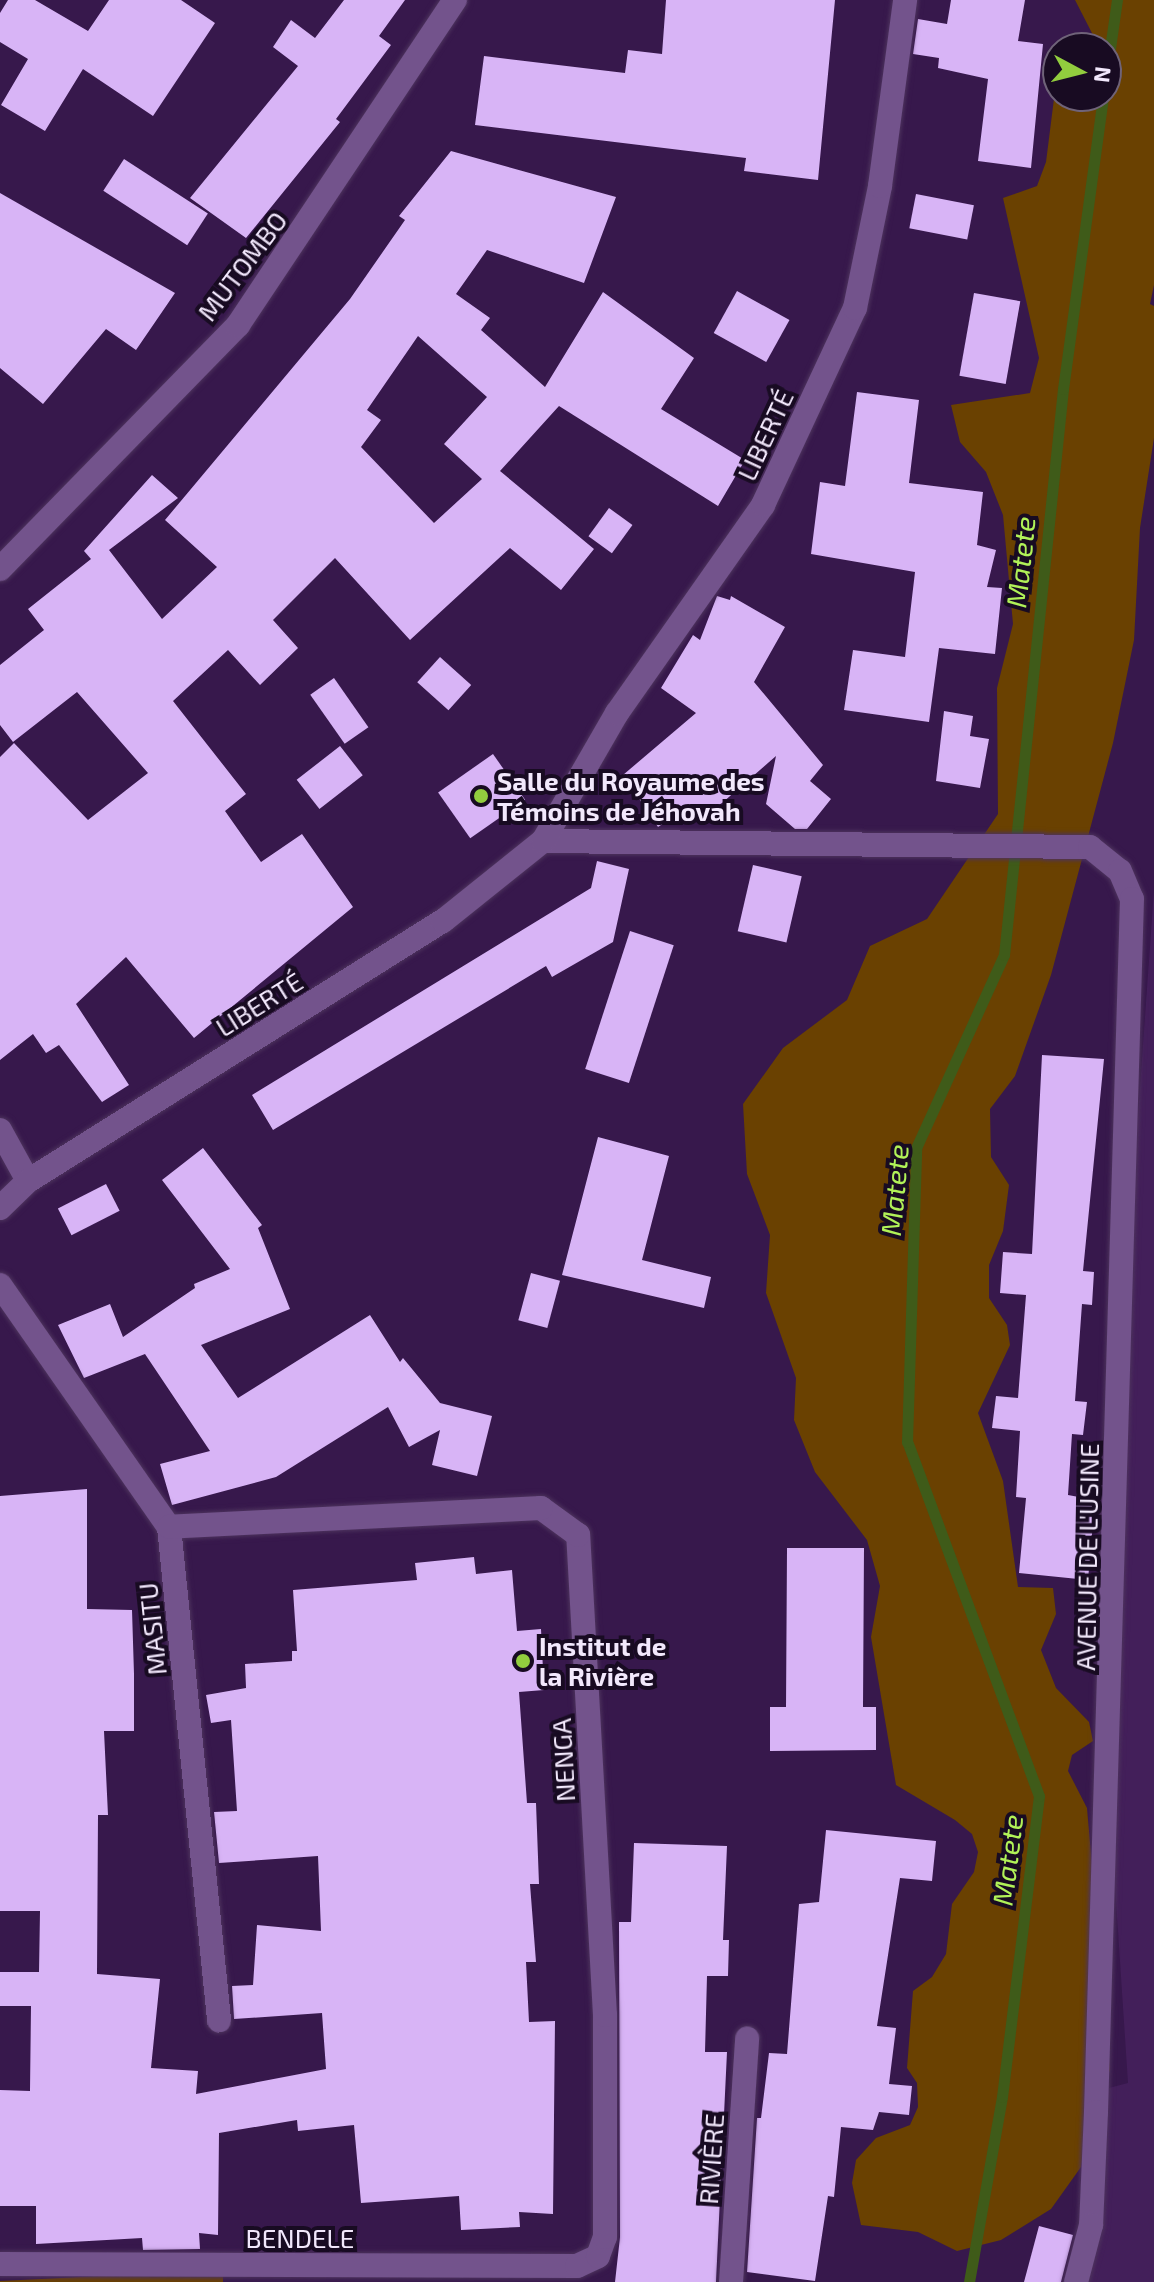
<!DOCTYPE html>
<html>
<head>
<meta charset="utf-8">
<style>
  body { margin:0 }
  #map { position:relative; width:1154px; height:2282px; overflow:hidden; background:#37184c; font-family:"Exo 2",sans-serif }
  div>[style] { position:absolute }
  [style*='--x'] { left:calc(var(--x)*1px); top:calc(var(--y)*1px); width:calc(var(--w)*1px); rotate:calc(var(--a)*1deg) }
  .built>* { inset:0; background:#431f5a }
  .green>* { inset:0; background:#6a4101 }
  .stream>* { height:11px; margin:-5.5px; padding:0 5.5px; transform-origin:5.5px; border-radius:5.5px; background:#3f5b19 }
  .building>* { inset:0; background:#d8b4f6; transform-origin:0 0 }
  .roads { filter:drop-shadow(0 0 2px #4d335d) drop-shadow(0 0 2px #4d335d) }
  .street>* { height:24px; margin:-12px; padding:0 12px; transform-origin:12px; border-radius:12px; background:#73538c }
  .secondary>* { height:24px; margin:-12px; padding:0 12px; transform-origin:12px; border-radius:12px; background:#73538c }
  .dots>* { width:22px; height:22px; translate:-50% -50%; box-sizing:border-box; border:4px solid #180b22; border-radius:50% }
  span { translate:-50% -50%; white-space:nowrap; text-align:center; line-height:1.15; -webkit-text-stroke:8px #180b22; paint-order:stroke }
  .street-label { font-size:26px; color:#f2e8fc }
  .poi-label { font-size:26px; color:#f2e8fc; font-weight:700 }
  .left { translate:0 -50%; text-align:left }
  .water-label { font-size:28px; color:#b1f258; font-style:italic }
  .north { position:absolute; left:1042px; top:32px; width:80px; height:80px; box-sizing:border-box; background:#180b22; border:2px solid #6f6379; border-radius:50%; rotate:97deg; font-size:22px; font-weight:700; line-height:32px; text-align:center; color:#f2e8fc }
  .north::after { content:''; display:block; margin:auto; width:28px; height:36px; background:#92cd3e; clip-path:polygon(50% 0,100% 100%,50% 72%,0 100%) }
</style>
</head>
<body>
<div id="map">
  <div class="built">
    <div style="clip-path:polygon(1154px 890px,1154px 2282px,1079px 2282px,1091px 2239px,1080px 2185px,1092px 2129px,1109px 2088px,1128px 2083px,1107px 1764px,1116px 1426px)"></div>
  </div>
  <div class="green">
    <div style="clip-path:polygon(1075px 0,1154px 0,1154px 285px,1150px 304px,1154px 306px,1154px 438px,1140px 528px,1134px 640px,1113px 743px,1051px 975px,1015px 1076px,990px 1109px,991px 1157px,1009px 1185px,1003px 1231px,989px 1265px,989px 1298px,1007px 1325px,1010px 1345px,978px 1413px,1003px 1481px,1018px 1587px,1053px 1588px,1056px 1614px,1041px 1650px,1056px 1688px,1089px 1722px,1093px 1741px,1072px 1755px,1068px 1771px,1087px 1808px,1110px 2070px,1090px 2118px,1081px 2167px,1051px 2209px,1001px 2240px,957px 2251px,918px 2232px,861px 2225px,852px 2183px,856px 2160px,876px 2138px,910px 2125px,918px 2107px,917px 2083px,907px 2068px,913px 1991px,932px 1977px,946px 1954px,952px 1904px,974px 1872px,978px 1852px,972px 1834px,955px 1820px,896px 1785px,871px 1637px,880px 1586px,867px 1540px,815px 1472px,794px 1420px,796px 1378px,766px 1293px,770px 1235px,747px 1174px,743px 1104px,783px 1048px,847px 1000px,870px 946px,927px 919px,998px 814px,997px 688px,1013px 624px,1003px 515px,986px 472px,960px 442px,951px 405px,1030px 393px,1039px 358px,1003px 198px,1037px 186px,1046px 162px,1058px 67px,1058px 96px,1106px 96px,1106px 48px,1080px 48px,1094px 37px)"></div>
    <div style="clip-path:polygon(223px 2270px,223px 2282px,0 2282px,0 2281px)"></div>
  </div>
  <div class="stream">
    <div style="--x:1106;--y:76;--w:77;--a:-81.8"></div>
    <div style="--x:969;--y:2282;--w:188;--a:-79.9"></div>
    <div style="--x:1002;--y:2097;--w:303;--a:-83"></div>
    <div style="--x:1039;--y:1796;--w:378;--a:-110.4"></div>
    <div style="--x:907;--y:1442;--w:294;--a:-88.2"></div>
    <div style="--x:916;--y:1148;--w:212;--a:-65.5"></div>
    <div style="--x:1004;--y:955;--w:569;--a:-84.05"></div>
    <div style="--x:1063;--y:389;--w:296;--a:-82.2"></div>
  </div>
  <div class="building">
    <div style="clip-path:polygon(8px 0,35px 0,88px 31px,109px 0,181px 0,215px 23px,153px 116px,83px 69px,45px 131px,1px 105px,28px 59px,0 42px,0 13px)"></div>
    <div style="clip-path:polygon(344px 0,405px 0,379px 36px,391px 45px,336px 119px,340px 122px,246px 238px,190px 198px,298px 66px,273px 47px,291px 20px,315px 38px)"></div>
    <div style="clip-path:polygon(666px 0,835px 0,818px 180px,744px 171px,746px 158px,475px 125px,484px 56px,625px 73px,628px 50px,662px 54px)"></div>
    <div style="clip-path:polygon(951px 0,1025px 0,1018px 41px,1043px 44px,1031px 168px,978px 161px,988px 79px,938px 68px,939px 58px,913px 54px,918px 19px,947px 24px)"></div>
    <div style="clip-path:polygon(evenodd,451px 151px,616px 197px,584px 283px,487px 250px,456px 294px,490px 318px,481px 330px,545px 387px,603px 292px,694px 358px,661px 409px,745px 460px,718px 506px,559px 406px,500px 471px,594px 549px,561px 590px,510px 548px,410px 640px,335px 558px,273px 620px,298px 648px,260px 685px,228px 650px,173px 701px,246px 794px,225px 811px,261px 862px,302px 834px,353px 907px,194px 1038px,126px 957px,76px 1004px,129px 1085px,102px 1102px,59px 1045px,46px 1053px,33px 1034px,0 1060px,0 757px,14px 743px,88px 820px,148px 773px,77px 692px,13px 742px,0 725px,0 665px,44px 630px,28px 609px,91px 559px,84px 551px,152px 475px,178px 498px,109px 550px,162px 619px,217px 567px,165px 520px,350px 299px,405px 220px,399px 216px,451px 151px,418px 336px,487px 397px,444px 444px,482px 479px,434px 523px,361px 447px,381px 420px,367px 410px,418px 336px)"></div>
    <div style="left:124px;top:159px;width:100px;height:38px;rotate:33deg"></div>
    <div style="clip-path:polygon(0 193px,175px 293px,136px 350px,106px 329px,43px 404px,0 368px)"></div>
    <div style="left:916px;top:194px;width:59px;height:35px;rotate:11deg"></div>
    <div style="left:737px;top:291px;width:60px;height:48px;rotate:29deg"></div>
    <div style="left:974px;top:293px;width:47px;height:84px;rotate:10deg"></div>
    <div style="clip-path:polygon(857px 392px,919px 400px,909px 483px,983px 492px,977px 545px,996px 550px,987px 587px,1002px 588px,995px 654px,939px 648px,929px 722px,844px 710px,853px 650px,905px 657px,915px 572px,811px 554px,820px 482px,845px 486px)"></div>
    <div style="left:609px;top:508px;width:29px;height:35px;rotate:36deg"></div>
    <div style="clip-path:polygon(717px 596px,730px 600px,731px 596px,785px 627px,754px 682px,823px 765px,810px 781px,831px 799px,807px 829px,795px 829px,766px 804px,776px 756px,722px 803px,698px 817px,690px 806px,658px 827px,623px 775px,696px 713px,661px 688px,693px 635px,700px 640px)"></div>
    <div style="left:440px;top:657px;width:42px;height:34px;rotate:42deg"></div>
    <div style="left:334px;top:678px;width:60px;height:29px;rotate:55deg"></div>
    <div style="clip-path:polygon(944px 711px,973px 716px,970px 736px,989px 739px,980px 788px,936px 781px)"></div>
    <div style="left:340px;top:746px;width:37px;height:55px;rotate:52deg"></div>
    <div style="left:493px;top:754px;width:56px;height:67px;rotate:55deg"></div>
    <div style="clip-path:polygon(597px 861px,629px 869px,613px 942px,552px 977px,546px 966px,273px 1130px,252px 1095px,591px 888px)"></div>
    <div style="left:753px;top:865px;width:50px;height:68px;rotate:13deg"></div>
    <div style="left:630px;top:931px;width:46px;height:145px;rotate:18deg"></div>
    <div style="clip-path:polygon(1042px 1055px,1104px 1059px,1083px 1271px,1094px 1272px,1092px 1305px,1082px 1304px,1075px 1401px,1087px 1402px,1083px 1435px,1072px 1434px,1068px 1495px,1095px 1500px,1088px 1580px,1019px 1573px,1026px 1498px,1016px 1497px,1020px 1431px,992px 1428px,996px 1396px,1018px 1398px,1026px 1295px,1000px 1293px,1003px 1252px,1032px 1254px)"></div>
    <div style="clip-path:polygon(598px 1137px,669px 1156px,642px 1260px,711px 1277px,704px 1308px,562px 1275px)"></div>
    <div style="clip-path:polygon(203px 1148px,262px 1225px,258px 1228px,290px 1309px,201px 1345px,238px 1398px,370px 1315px,400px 1362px,403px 1358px,440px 1403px,492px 1416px,477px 1476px,432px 1465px,440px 1430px,409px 1447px,388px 1407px,276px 1477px,172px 1505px,160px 1464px,210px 1451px,145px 1354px,84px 1378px,58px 1325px,110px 1304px,123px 1337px,195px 1288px,194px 1284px,230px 1269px,162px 1180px)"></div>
    <div style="left:106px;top:1184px;width:30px;height:54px;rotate:63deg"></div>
    <div style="left:531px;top:1273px;width:30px;height:49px;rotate:15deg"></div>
    <div style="clip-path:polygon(87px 1489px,87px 1609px,132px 1610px,134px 1674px,134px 1731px,104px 1731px,108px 1815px,98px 1815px,97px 1974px,160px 1979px,151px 2068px,198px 2071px,196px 2094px,326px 2069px,322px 2013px,234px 2019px,232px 1986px,253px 1985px,257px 1925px,321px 1931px,318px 1856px,219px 1863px,214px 1812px,237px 1811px,231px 1720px,211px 1723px,206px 1695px,246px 1688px,245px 1664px,292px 1661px,292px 1651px,297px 1651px,293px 1590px,417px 1580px,415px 1563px,474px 1557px,476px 1574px,512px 1570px,517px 1631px,541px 1629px,544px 1690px,519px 1692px,527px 1803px,536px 1803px,539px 1884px,530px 1884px,536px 1962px,526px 1962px,529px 2022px,555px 2021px,553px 2214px,519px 2212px,520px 2227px,461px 2230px,459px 2196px,361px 2203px,354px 2125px,298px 2131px,297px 2120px,219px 2133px,218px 2235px,199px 2233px,200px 2249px,143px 2250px,142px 2238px,36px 2244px,36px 2206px,0 2206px,0 2090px,30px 2091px,31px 2006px,0 2006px,0 1972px,39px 1972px,40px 1911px,0 1911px,0 1496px)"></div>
    <div style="clip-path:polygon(787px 1548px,864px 1548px,863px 1707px,876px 1707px,876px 1750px,770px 1751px,770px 1707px,786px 1707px)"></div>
    <div style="clip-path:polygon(826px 1830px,936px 1841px,932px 1881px,900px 1878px,877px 2026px,896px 2028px,889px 2084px,912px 2086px,909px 2115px,879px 2112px,873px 2130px,841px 2127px,834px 2197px,828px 2196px,815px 2281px,747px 2272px,757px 2118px,761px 2118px,769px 2053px,787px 2054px,799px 1904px,819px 1902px)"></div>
    <div style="clip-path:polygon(634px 1843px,727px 1846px,723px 1940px,729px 1940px,728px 1976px,707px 1976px,705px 2052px,727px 2052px,716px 2282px,615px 2282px,620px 2237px,619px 1922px,631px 1922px)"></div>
    <div style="clip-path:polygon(1039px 2226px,1073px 2235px,1061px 2282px,1024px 2282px)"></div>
  </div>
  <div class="roads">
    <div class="street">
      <div style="--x:0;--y:569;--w:341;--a:-45.7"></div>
      <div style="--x:238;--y:325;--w:391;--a:-56.3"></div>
      <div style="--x:543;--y:841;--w:547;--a:0.63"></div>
      <div style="--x:1090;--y:847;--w:38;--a:39"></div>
      <div style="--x:1120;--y:871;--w:30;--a:67"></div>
      <div style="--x:1132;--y:899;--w:1214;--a:91.7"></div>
      <div style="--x:1096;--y:2112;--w:113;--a:92.5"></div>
      <div style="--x:1091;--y:2225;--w:59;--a:104.7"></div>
      <div style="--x:0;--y:1130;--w:58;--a:61.2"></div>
      <div style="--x:0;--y:1285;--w:295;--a:55.1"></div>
      <div style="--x:169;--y:1527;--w:496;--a:84.2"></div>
      <div style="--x:0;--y:2264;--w:577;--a:0.2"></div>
      <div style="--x:577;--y:2266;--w:23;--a:-25"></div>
      <div style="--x:598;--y:2256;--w:20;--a:-70"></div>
      <div style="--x:605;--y:2237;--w:222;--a:-90"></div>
      <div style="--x:605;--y:2015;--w:481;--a:-93.2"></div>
      <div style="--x:578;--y:1535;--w:46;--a:-143.9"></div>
      <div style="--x:541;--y:1508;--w:372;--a:177.1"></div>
      <div style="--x:731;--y:2282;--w:244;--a:-86.2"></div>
    </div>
    <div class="secondary">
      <div style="--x:0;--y:1208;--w:39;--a:-44"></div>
      <div style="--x:28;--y:1181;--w:490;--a:-32.1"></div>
      <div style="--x:443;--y:921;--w:128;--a:-38.7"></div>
      <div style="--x:543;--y:841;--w:148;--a:-60"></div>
      <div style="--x:617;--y:713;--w:254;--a:-54.9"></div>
      <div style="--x:763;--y:505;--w:217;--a:-65"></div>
      <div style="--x:855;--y:308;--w:125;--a:-78.4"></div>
      <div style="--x:880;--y:186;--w:188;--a:-82.3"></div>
    </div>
  </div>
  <div class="dots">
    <div style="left:481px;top:796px;background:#92cd3e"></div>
    <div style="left:523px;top:1661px;background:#92cd3e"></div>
  </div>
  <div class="street-label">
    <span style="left:242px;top:266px;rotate:-53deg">MUTOMBO</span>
    <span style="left:765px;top:435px;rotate:-65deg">LIBERTÉ</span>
    <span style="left:259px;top:1004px;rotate:-32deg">LIBERTÉ</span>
    <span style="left:1087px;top:1557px;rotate:-89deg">AVENUE DE L'USINE</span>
    <span style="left:152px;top:1629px;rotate:-96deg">MASITU</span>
    <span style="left:563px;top:1760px;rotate:-93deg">NENGA</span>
    <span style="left:711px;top:2159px;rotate:-86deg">RIVIÈRE</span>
    <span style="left:300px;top:2238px">BENDELE</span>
  </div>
  <div class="poi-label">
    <span class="left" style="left:497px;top:796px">Salle du Royaume des<br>Témoins de Jéhovah</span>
    <span class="left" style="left:539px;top:1661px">Institut de<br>la Rivière</span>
  </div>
  <div class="water-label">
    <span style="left:1020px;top:562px;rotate:-84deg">Matete</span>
    <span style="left:894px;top:1190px;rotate:-85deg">Matete</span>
    <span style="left:1007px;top:1860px;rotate:-83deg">Matete</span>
  </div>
  <div class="north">N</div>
</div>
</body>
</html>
